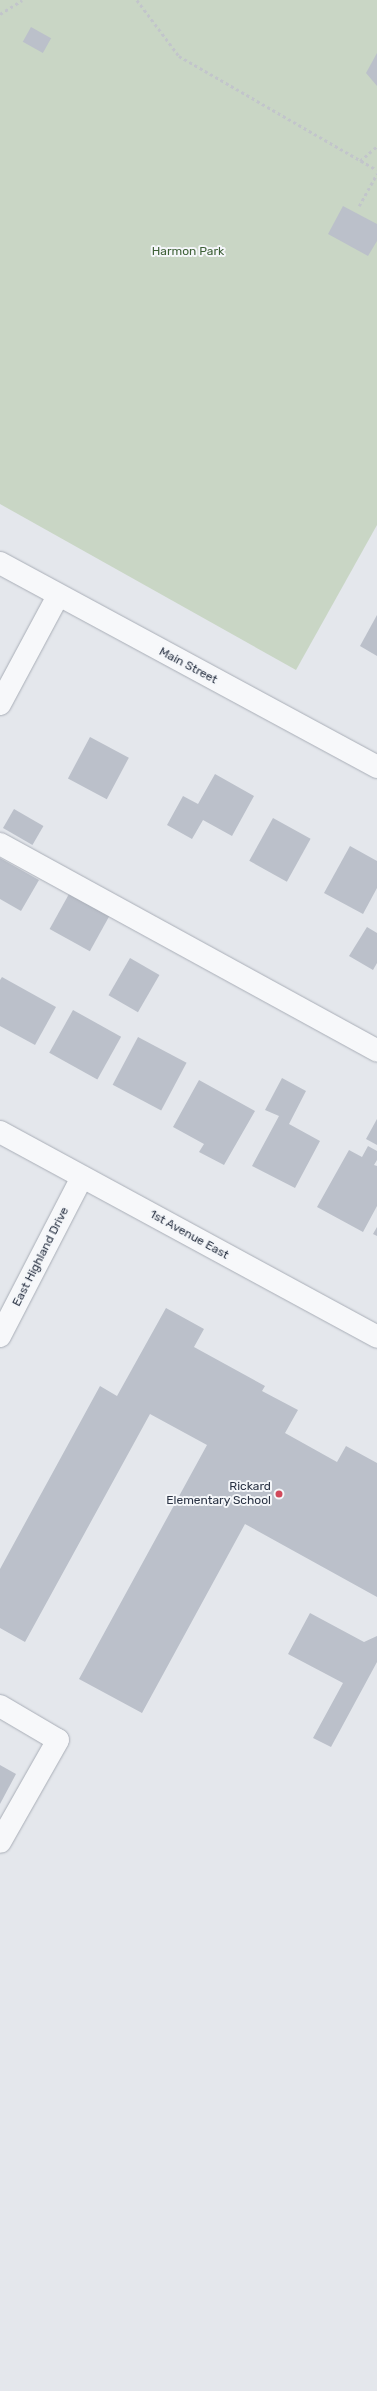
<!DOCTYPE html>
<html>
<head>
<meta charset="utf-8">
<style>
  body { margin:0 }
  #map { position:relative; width:377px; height:2391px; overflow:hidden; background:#e4e7ec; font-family:Rubik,sans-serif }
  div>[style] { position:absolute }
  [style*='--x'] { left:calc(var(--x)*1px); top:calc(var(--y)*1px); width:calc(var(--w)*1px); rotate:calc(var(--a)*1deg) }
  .green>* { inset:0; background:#c9d6c5 }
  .building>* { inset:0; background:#bbc0ca; transform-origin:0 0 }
  .path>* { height:2.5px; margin-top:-1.25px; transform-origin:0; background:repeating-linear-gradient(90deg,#c2c5cb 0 3px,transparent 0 6px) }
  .roads { filter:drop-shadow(0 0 1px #a9aeb7) drop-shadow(0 0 1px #a9aeb7) }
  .minor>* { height:22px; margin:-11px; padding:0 11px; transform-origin:11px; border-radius:11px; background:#f7f8fa }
  .dots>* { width:11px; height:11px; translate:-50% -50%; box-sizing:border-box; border:2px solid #f4f6f9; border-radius:50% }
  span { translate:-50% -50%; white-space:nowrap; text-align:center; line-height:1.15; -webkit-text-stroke:4px #f4f6f9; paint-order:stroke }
  .park-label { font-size:12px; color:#3f6138 }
  .street-label { font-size:12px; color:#2b3445 }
  .poi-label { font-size:12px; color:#2b3445 }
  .right { translate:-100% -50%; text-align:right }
</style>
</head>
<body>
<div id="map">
  <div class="green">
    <div style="clip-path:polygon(0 0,377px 0,377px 525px,296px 670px,0 504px)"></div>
  </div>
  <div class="building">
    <div style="left:31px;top:27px;width:23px;height:17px;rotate:29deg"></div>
    <div style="clip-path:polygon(377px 53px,377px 86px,366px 73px)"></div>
    <div style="clip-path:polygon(343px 206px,377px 224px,377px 241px,368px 256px,328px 234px)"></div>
    <div style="clip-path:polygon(377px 615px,377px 656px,360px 646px)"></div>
    <div style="left:90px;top:737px;width:44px;height:47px;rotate:28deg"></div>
    <div style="clip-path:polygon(215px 774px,254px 796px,232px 836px,203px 820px,192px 839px,167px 825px,183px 796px,198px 804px)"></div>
    <div style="left:14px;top:809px;width:34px;height:22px;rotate:30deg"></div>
    <div style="left:273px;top:818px;width:43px;height:49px;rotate:29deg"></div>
    <div style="clip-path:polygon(350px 846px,377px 861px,377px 888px,363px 914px,324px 893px)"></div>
    <div style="clip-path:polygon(0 858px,39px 880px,21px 911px,0 899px)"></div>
    <div style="left:69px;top:894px;width:46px;height:40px;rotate:29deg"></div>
    <div style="clip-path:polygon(367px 927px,377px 933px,377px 963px,373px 970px,349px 956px)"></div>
    <div style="left:130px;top:958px;width:34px;height:43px;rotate:30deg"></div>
    <div style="clip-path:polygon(2px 977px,56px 1007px,35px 1045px,0 1026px,0 980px)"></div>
    <div style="left:73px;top:1010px;width:55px;height:49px;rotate:29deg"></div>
    <div style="left:138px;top:1037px;width:55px;height:54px;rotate:28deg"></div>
    <div style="clip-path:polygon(282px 1078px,306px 1091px,289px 1124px,320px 1141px,295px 1188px,252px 1166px,279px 1116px,265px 1110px)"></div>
    <div style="clip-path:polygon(199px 1080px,255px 1111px,224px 1165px,199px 1152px,204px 1144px,173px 1127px)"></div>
    <div style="clip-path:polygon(377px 1119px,377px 1145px,366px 1139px)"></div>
    <div style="clip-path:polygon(368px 1146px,377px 1151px,377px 1160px,374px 1165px,377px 1166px,377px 1206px,363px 1232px,317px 1207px,349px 1150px,362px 1157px)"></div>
    <div style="clip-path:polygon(377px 1227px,377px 1236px,373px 1234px)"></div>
    <div style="clip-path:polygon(166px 1308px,204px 1329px,194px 1347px,265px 1386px,262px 1391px,298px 1410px,285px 1433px,337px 1462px,346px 1446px,377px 1463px,377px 1597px,245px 1524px,142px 1713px,79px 1679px,207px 1445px,150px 1414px,25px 1642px,0 1628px,0 1569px,100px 1386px,117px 1396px)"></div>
    <div style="clip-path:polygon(310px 1613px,364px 1642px,377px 1636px,377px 1662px,331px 1747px,313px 1738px,343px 1683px,288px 1654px)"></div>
    <div style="clip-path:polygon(0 1765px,16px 1774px,0 1804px)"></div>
  </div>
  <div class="path">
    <div style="--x:137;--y:0;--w:70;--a:53.1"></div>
    <div style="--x:179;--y:56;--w:228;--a:29.9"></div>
    <div style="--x:0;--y:14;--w:26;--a:-32"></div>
    <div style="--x:360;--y:161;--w:23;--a:-41"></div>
    <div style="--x:359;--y:206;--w:37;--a:-61"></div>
  </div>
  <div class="roads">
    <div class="minor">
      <div style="--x:0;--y:563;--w:429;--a:28.4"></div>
      <div style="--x:0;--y:704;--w:123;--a:-61.8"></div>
      <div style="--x:0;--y:844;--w:430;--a:28.7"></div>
      <div style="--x:0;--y:1132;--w:429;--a:28.5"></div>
      <div style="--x:0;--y:1336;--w:179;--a:-62.7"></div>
      <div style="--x:0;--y:1706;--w:67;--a:30.4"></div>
      <div style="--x:58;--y:1740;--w:117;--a:119.6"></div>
    </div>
  </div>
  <div class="dots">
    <div style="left:279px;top:1494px;background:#d1495b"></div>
  </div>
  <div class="park-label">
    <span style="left:188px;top:252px">Harmon Park</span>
  </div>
  <div class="street-label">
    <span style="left:188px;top:666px;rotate:28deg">Main Street</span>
    <span style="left:189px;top:1235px;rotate:29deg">1st Avenue East</span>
    <span style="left:41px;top:1257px;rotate:-63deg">East Highland Drive</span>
  </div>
  <div class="poi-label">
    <span class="right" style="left:271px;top:1494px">Rickard<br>Elementary School</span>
  </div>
</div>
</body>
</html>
